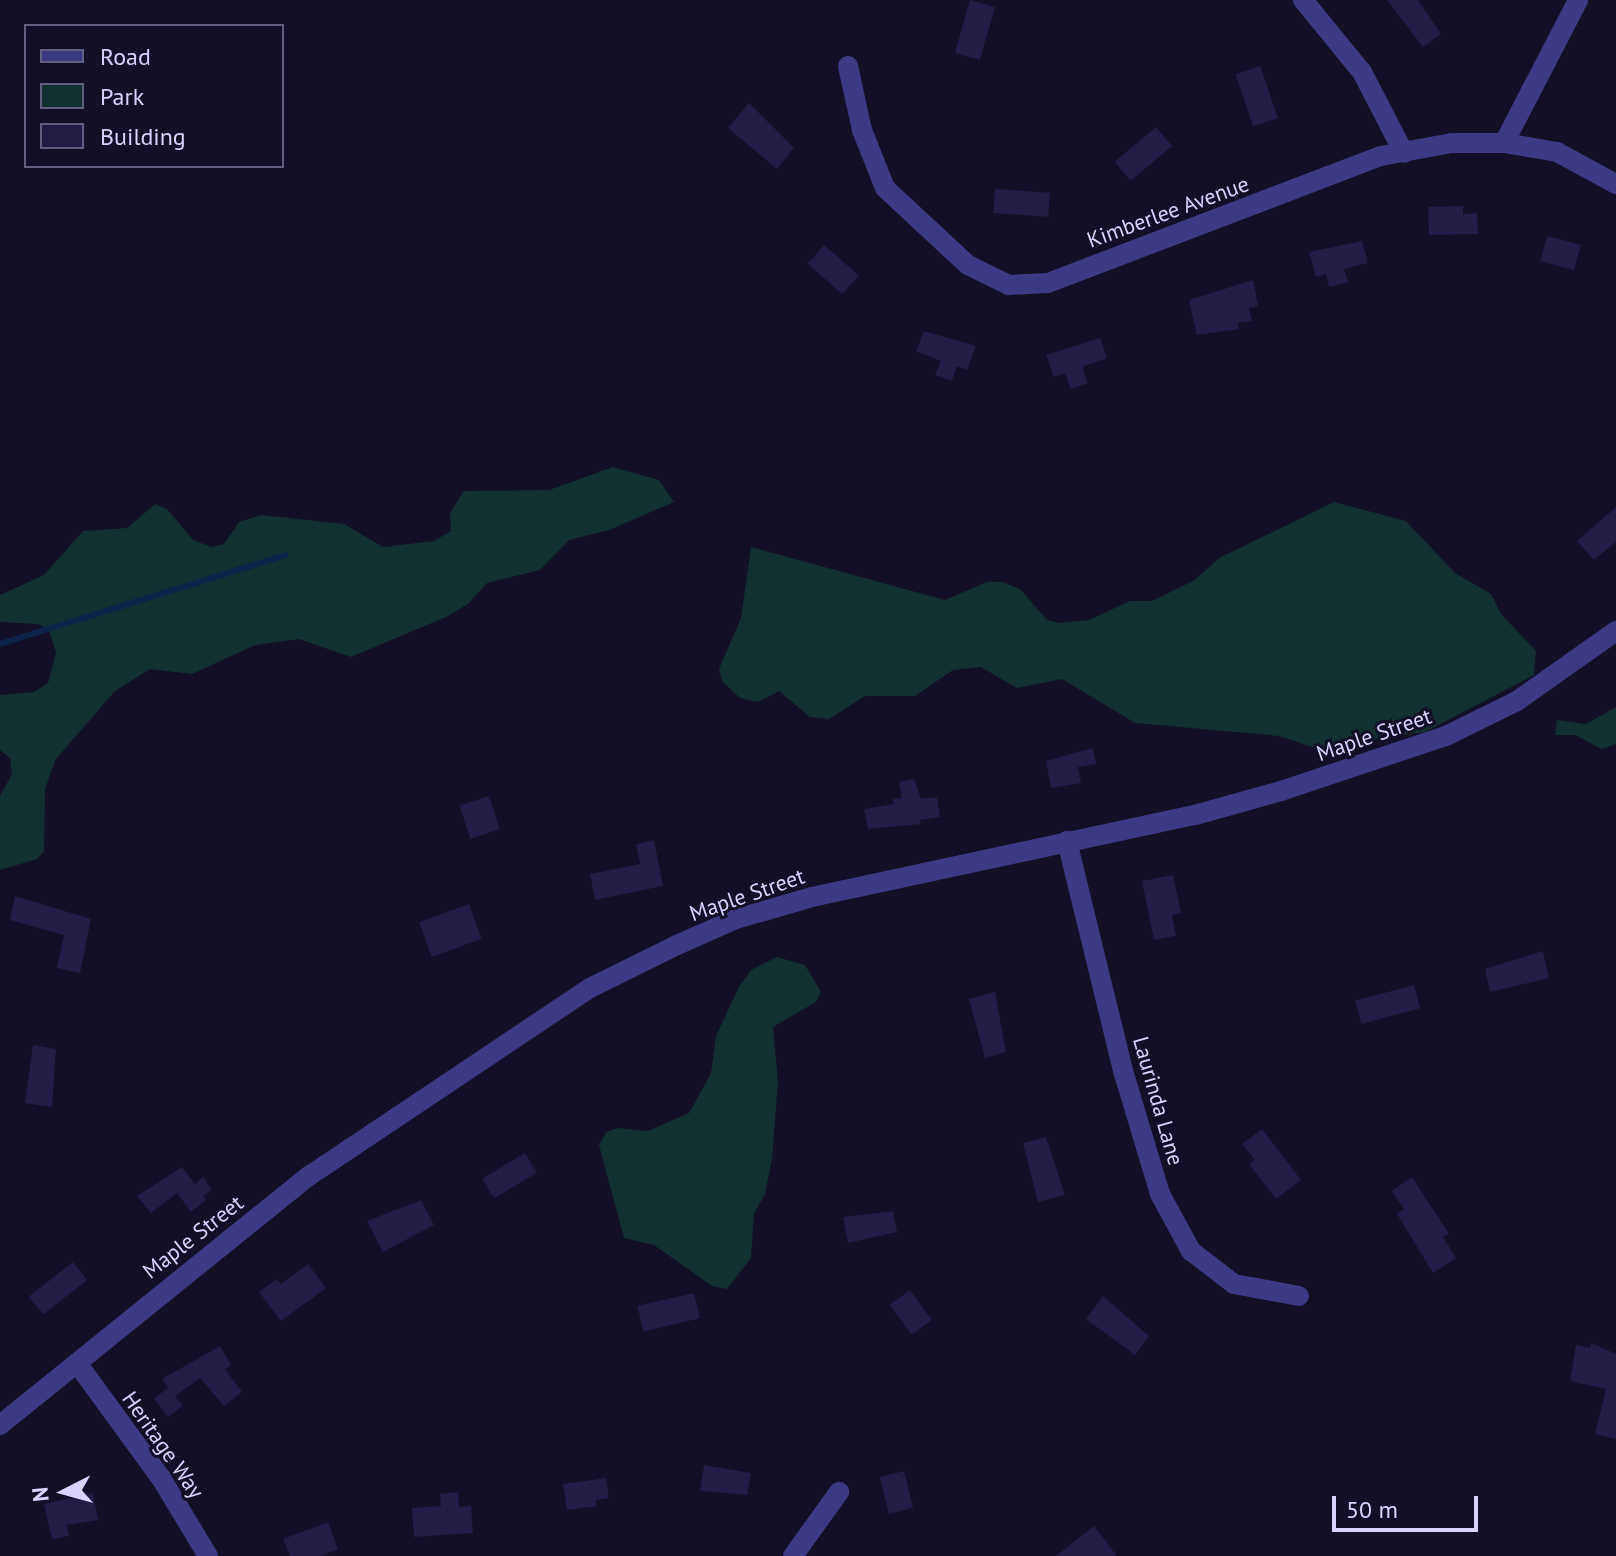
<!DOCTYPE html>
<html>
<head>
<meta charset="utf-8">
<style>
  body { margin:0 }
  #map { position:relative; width:1616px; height:1556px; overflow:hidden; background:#130f26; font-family:"PT Sans",sans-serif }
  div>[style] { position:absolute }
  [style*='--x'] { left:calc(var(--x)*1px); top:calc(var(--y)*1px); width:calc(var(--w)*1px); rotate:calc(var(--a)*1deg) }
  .green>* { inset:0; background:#12302f }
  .stream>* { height:6px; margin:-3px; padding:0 3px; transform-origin:3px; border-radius:3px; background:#0c2248 }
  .building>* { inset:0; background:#241b47; transform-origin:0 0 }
  .minor>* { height:20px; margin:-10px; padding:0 10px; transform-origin:10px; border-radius:10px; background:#3d3a85 }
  span { translate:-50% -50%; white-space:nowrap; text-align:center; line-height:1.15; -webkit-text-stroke:6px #130f26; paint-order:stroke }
  .street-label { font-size:22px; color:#d9d4ff }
  .legend { position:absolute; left:24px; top:24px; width:260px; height:144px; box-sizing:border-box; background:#130f26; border:2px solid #625e7d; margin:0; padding:10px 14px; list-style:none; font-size:24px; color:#d9d4ff }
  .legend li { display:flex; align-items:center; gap:16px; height:40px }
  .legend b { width:40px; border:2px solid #625e7d }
  .north { position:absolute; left:24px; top:1452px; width:80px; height:80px; -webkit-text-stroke:6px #130f26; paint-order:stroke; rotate:264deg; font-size:22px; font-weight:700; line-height:32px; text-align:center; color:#d9d4ff }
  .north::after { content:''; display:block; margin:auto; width:28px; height:36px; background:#d9d4ff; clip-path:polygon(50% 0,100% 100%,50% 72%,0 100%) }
  .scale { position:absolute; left:1332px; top:1496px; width:146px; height:36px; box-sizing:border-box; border:4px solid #d9d4ff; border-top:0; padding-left:10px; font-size:24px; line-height:28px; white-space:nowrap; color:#d9d4ff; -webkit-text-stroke:6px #130f26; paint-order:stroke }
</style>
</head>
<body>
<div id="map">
  <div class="green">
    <div style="clip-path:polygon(613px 467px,659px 480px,674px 502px,609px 530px,569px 540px,540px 570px,487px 583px,468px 604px,446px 617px,351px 657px,299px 639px,255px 645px,192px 674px,150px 669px,115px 691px,56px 759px,45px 789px,44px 851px,37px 859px,0 870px,0 796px,12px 774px,10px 758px,0 750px,0 695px,34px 692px,48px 683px,56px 653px,49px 630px,38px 624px,0 622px,0 595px,44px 575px,83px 531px,127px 528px,155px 504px,167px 509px,193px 540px,212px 547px,224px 544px,239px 522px,261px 515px,344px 524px,383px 547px,434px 541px,451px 531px,450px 513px,464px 491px,549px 490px)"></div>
    <div style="clip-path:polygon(1334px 502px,1406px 521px,1455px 573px,1491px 594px,1501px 614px,1536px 651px,1534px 675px,1425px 732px,1315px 748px,1279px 736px,1135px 723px,1062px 679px,1017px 688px,981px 667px,953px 670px,915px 696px,865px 696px,829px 719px,810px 717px,779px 691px,758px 702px,740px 698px,722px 681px,719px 669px,741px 618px,751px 547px,945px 600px,987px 582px,1003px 582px,1020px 589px,1047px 620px,1060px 623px,1089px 620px,1130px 601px,1152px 601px,1193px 581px,1221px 557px)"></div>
    <div style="clip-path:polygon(1616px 707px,1616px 744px,1602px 749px,1575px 735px,1555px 735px,1557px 720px,1586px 724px)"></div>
    <div style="clip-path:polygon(777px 957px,805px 965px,821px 992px,816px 1002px,773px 1027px,778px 1082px,772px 1159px,765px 1194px,754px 1214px,751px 1258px,727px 1289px,712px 1286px,654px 1245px,624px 1238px,599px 1145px,606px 1132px,617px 1128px,648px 1131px,689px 1113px,711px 1073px,716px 1036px,739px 987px,751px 970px)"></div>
  </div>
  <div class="stream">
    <div style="--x:0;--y:644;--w:299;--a:-17.3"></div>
  </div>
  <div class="building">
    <div style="left:970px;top:0;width:26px;height:55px;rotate:16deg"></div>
    <div style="clip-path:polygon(1387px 0,1418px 0,1441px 34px,1423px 47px)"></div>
    <div style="left:1260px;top:66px;width:55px;height:26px;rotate:71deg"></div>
    <div style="clip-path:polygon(749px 103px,794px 148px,777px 169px,728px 128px)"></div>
    <div style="left:1156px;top:127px;width:25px;height:54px;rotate:50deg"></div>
    <div style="left:995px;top:189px;width:55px;height:24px;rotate:4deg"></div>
    <div style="clip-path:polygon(1463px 206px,1463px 214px,1477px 213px,1478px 234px,1429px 235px,1428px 207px)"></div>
    <div style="left:1547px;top:236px;width:35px;height:26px;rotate:15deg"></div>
    <div style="clip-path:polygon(1362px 241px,1368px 263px,1344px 269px,1348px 282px,1329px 287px,1326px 274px,1316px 277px,1309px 252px)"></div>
    <div style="left:824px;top:245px;width:46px;height:25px;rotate:41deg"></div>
    <div style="clip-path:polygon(1253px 280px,1258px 306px,1249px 308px,1252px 321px,1238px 323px,1239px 329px,1197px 335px,1189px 300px)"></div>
    <div style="clip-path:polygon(924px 331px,976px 346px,967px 370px,957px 366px,952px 381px,935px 375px,941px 361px,916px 351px)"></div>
    <div style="clip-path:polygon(1100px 338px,1107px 358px,1082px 367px,1088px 383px,1071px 389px,1065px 373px,1054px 377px,1046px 355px)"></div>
    <div style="clip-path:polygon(1616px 507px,1616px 542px,1594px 560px,1577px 541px)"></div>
    <div style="clip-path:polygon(1093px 748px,1096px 764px,1078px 767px,1081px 783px,1051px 788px,1046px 761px)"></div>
    <div style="clip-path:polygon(914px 779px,921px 799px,937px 797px,940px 817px,920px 820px,921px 824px,868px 829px,864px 809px,894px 804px,893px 799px,902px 798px,899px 782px)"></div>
    <div style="left:489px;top:796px;width:35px;height:31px;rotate:72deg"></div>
    <div style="clip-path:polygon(654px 840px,663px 886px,595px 900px,590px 874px,640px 864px,636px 844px)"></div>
    <div style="clip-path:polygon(1173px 875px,1181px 913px,1172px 915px,1176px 936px,1154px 940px,1142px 881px)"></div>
    <div style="clip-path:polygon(15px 896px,91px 919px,80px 973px,57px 968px,64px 935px,10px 920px)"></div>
    <div style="left:469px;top:904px;width:37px;height:53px;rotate:70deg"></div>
    <div style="clip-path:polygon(1543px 951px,1549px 978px,1490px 992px,1485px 969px)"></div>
    <div style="left:1414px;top:985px;width:24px;height:61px;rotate:75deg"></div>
    <div style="clip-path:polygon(995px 992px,1006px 1052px,985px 1058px,969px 999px)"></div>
    <div style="clip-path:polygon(33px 1045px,56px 1049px,52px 1107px,25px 1103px)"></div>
    <div style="clip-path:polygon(1262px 1129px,1301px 1180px,1276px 1199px,1249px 1164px,1255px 1160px,1242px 1144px)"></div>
    <div style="clip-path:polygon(1046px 1137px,1065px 1195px,1038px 1202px,1023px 1143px)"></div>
    <div style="left:525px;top:1153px;width:23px;height:50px;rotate:59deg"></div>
    <div style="clip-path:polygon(182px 1167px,195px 1184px,203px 1177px,212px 1190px,203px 1196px,206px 1200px,191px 1212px,177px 1193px,151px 1213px,137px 1196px)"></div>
    <div style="clip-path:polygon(1412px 1177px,1449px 1234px,1443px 1237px,1456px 1258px,1433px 1273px,1397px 1214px,1404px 1209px,1392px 1191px)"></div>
    <div style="clip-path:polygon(421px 1200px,434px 1225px,383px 1252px,367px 1221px)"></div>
    <div style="clip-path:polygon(893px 1211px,897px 1232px,848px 1243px,843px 1217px)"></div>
    <div style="left:73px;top:1262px;width:23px;height:56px;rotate:52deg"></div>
    <div style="clip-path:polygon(308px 1264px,326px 1288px,281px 1321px,259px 1292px,277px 1279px,281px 1284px)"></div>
    <div style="left:910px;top:1290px;width:37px;height:25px;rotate:54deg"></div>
    <div style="left:694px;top:1293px;width:26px;height:58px;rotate:77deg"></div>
    <div style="clip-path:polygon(1103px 1296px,1149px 1336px,1135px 1355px,1086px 1319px)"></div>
    <div style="clip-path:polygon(1591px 1343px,1616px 1354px,1616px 1439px,1595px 1434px,1606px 1389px,1570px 1381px,1576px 1345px,1590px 1348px)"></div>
    <div style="clip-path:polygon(220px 1346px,231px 1365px,225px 1369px,242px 1392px,224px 1406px,200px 1378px,175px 1396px,183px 1406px,168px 1417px,154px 1398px,168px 1388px,162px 1379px)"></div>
    <div style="clip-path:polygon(704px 1465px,751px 1473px,747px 1495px,700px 1491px)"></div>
    <div style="left:904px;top:1471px;width:38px;height:25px;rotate:76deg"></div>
    <div style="clip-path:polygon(606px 1478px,609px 1498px,596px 1500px,597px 1506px,567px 1510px,563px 1484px)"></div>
    <div style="clip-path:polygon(458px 1492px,459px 1507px,471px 1506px,473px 1533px,414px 1537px,412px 1508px,441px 1506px,440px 1494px)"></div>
    <div style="clip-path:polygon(93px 1493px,98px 1520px,67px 1525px,69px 1536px,52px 1539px,44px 1504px)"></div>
    <div style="clip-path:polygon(328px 1522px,338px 1549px,321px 1556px,290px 1556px,283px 1539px)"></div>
    <div style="clip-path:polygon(1094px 1526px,1117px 1556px,1056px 1556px)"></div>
  </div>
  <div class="minor">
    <div style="--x:1303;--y:0;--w:93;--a:50.7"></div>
    <div style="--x:1362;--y:72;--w:91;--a:62.6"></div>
    <div style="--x:848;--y:66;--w:66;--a:77.7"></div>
    <div style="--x:862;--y:130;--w:62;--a:68.4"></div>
    <div style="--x:885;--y:188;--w:113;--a:42.9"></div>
    <div style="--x:968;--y:265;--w:46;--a:26"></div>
    <div style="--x:1009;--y:285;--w:39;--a:-3"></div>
    <div style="--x:1048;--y:283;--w:356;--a:-20.9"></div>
    <div style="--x:1381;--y:156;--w:72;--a:-10.4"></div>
    <div style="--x:1452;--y:143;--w:52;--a:0"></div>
    <div style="--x:1504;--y:143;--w:54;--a:9.6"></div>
    <div style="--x:1557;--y:152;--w:67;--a:28.5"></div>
    <div style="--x:1504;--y:143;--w:161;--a:-62.6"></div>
    <div style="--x:1067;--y:841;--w:240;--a:76.3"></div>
    <div style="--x:1124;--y:1074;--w:125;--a:73.3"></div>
    <div style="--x:1160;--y:1194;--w:65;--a:61.5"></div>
    <div style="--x:1191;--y:1251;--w:54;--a:37.5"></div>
    <div style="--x:1234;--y:1284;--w:66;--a:10.5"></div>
    <div style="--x:77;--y:1363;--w:142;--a:53.9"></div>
    <div style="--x:161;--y:1478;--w:91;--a:58.9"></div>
    <div style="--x:0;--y:1425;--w:397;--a:-38.9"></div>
    <div style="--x:309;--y:1176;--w:338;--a:-33.8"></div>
    <div style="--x:590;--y:988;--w:97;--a:-26.3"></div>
    <div style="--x:677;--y:945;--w:64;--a:-23.8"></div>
    <div style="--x:736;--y:919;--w:79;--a:-16.1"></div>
    <div style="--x:812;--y:897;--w:392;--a:-12.1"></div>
    <div style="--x:1195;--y:815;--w:89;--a:-15.6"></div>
    <div style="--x:1281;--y:791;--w:176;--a:-18.5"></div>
    <div style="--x:1448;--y:735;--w:77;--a:-26.2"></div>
    <div style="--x:1517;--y:701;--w:121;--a:-35.3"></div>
    <div style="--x:793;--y:1556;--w:79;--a:-54.3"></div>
  </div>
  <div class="street-label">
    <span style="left:1168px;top:212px;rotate:-20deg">Kimberlee Avenue</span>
    <span style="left:1374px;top:735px;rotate:-19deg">Maple Street</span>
    <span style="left:747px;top:895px;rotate:-19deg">Maple Street</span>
    <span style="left:1158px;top:1101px;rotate:74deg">Laurinda Lane</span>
    <span style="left:193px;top:1237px;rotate:-38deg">Maple Street</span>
    <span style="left:163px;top:1445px;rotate:55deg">Heritage Way</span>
  </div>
  <ul class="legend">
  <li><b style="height:10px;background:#3d3a85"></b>Road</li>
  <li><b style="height:22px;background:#12302f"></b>Park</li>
  <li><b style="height:22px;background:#241b47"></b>Building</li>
  </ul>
  <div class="north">N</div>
  <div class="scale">50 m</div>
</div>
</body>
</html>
